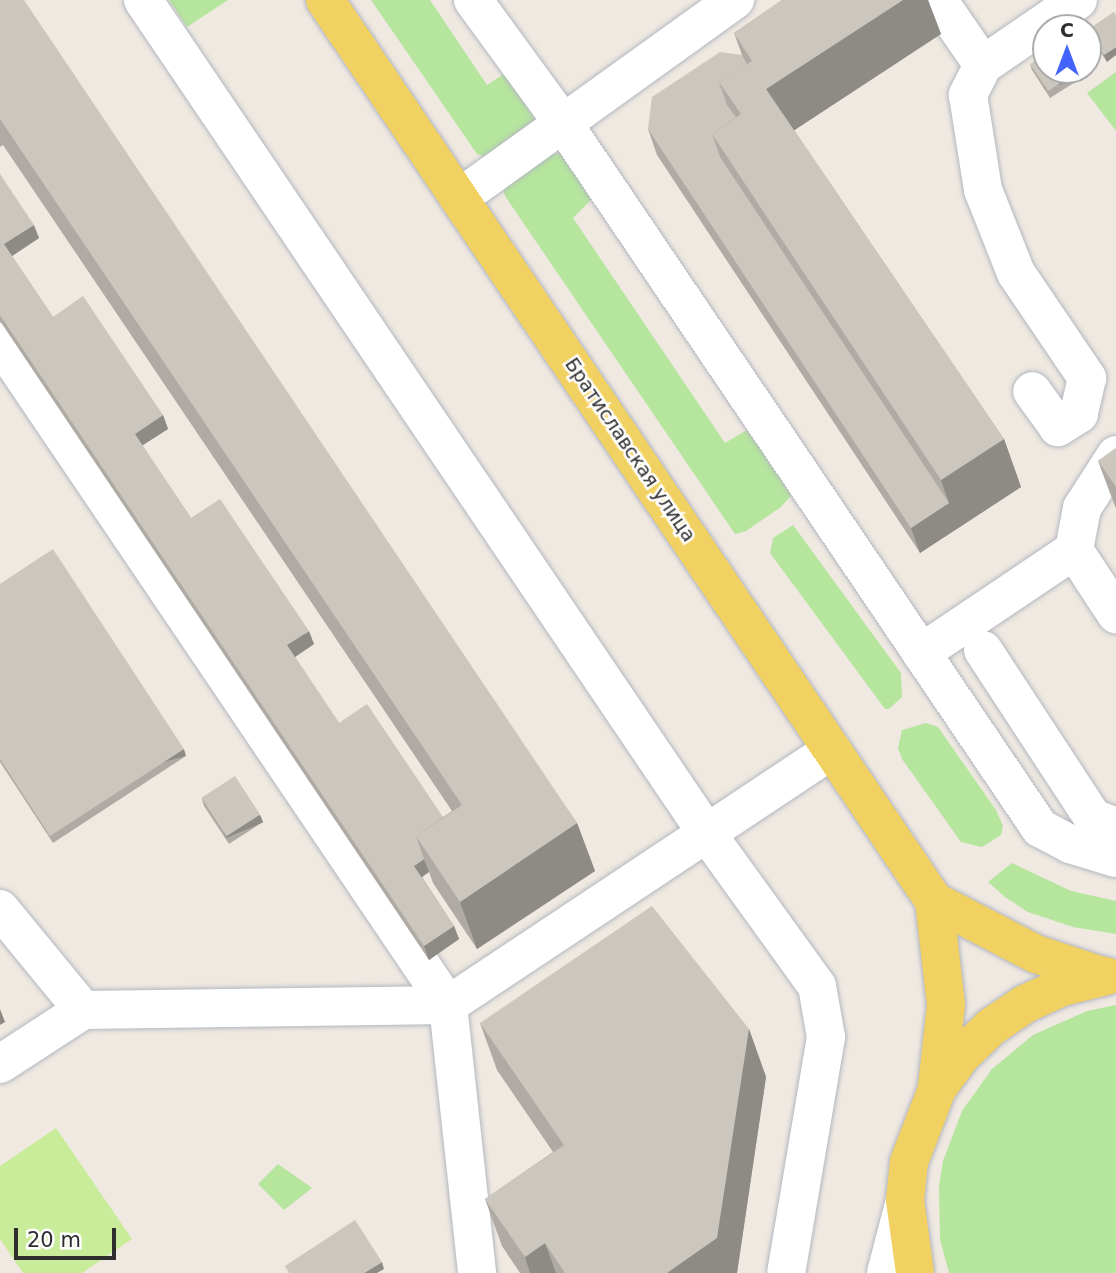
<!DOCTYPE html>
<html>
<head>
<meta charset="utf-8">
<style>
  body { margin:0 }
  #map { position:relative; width:1116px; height:1273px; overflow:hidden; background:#efe9e1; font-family:"DejaVu Sans",sans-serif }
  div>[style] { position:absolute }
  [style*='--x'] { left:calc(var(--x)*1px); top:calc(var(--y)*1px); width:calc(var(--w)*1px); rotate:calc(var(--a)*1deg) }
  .green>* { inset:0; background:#b6e59e }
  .pitch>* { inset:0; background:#c9ec9a }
  .roads { filter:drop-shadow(0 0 2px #b4b7c1) drop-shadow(0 0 2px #b4b7c1) }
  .minor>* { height:38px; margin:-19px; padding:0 19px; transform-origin:19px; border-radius:19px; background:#fff }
  .major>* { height:38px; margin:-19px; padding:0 19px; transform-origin:19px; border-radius:19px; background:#f2d163 }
  .wall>* { inset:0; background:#afaba4 }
  .shaded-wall>* { inset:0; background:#8e8b86; transform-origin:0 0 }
  .building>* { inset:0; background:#cbc7bf; transform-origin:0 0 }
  span { translate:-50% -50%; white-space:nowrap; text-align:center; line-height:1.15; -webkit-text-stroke:5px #fff; paint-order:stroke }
  .street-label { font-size:19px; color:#2e2e2e }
  .north { position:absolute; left:1032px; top:14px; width:70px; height:70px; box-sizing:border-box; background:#fff; border:2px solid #ababab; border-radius:50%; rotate:0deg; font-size:19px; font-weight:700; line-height:28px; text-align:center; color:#2e2e2e }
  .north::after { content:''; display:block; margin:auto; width:24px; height:32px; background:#4264fb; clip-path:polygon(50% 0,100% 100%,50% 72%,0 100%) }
  .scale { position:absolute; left:14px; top:1228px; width:102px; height:32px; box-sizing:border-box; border:4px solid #2e2e2e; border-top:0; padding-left:9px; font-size:21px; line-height:24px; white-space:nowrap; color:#2e2e2e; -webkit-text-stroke:5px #fff; paint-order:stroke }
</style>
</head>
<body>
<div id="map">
  <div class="green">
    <div style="clip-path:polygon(169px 0,228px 0,187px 27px)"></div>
    <div style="clip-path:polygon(371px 0,430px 0,487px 85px,507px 72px,540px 119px,484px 157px,477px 154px)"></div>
    <div style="clip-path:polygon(1116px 72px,1116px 131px,1087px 93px)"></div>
    <div style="clip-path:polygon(565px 153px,592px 199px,573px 218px,725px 443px,747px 430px,795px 491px,781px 507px,746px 531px,735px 534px,505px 196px,502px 186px,545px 155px)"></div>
    <div style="clip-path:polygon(793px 525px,901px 673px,902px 697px,889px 709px,885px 709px,770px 553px,773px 538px)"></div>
    <div style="clip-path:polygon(926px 723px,938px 727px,996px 810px,1003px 826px,1001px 835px,982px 847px,961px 842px,902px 759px,898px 748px,902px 730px)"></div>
    <div style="clip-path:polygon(1012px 863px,1071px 891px,1116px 901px,1116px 934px,1073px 927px,1028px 912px,1005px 897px,988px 882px)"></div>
    <div style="clip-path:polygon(1116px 1005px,1116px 1273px,949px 1273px,940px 1239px,939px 1187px,943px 1161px,962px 1111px,992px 1069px,1033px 1035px,1087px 1011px)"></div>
    <div style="clip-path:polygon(278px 1164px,312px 1188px,284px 1210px,258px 1184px)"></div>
  </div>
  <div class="pitch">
    <div style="clip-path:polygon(56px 1128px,132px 1239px,82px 1273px,23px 1273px,0 1239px,0 1166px)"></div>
  </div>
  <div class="roads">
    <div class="minor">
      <div style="--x:143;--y:0;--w:1008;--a:55.92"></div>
      <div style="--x:708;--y:835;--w:186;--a:54.2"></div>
      <div style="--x:817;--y:986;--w:52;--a:80"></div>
      <div style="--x:826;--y:1037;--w:239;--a:99.6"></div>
      <div style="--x:473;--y:0;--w:156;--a:53.9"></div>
      <div style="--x:565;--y:126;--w:848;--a:55.92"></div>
      <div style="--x:1040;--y:828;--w:34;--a:28"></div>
      <div style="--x:1070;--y:844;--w:48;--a:16.9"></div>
      <div style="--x:938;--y:0;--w:79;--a:55.3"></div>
      <div style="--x:983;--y:65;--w:115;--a:-34.4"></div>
      <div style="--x:983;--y:65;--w:34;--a:117"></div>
      <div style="--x:968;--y:95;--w:96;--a:81"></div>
      <div style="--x:983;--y:190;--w:89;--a:68.3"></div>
      <div style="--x:1016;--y:273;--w:127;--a:55.9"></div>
      <div style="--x:1087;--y:378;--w:37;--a:103"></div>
      <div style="--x:1079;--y:414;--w:25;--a:148"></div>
      <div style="--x:1058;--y:427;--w:44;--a:-125.8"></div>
      <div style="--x:459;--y:198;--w:340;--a:-35.7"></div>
      <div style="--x:0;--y:342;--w:800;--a:55.95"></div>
      <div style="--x:448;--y:1005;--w:461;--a:-33.6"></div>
      <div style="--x:1074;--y:550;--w:77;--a:56.7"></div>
      <div style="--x:983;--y:650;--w:201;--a:56.8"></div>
      <div style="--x:1093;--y:818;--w:25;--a:21"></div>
      <div style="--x:921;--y:653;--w:184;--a:-33.9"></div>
      <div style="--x:1074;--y:550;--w:43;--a:-79.2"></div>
      <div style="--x:1082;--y:508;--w:63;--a:-57.3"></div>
      <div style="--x:0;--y:909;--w:131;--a:50.6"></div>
      <div style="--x:83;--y:1010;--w:365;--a:-0.8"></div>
      <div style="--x:448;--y:1005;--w:270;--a:83.8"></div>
      <div style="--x:0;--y:1064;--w:99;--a:-33"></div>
      <div style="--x:886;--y:1273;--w:75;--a:-75.4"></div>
    </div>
    <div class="major">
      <div style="--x:325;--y:0;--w:1088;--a:55.94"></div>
      <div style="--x:934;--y:901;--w:115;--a:27.5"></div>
      <div style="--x:1036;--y:954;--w:70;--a:18.4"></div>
      <div style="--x:934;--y:901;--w:105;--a:83.4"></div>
      <div style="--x:946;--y:1005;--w:82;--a:96.3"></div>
      <div style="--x:915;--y:1273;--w:74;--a:-97.8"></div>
      <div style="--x:905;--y:1200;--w:38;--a:-84"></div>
      <div style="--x:909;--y:1162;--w:78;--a:-69"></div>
      <div style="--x:937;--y:1089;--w:41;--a:-54"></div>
      <div style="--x:961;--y:1056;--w:42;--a:-44"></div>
      <div style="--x:991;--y:1027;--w:41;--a:-34.1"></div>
      <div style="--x:1025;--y:1004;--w:41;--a:-24.7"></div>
      <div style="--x:1062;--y:987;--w:45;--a:-14"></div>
    </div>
  </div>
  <div class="wall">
    <div style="clip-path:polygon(0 0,577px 823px,595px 871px,477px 949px,433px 883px,429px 872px,422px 877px,454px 926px,459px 939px,429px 960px,0 321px,0 174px,39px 238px,12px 256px,53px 317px,163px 415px,168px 429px,142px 445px,191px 518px,314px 644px,295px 657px,339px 723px,443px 817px,452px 811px,3px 145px,0 147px)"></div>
    <div style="clip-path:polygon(782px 0,928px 0,941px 34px,794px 130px,1004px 439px,1021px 487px,920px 553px,657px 155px,648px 129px,742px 55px,734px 33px)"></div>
    <div style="clip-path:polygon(1114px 12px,1107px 62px,1090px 37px,1088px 30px)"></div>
    <div style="clip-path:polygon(1030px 64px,1080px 79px,1050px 98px,1032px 70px)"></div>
    <div style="clip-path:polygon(1116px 448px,1116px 509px,1098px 461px)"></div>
    <div style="clip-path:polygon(0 584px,186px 756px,53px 843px,0 762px)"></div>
    <div style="clip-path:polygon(202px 799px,260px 815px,263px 822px,229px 844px,204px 806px)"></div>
    <div style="clip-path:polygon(480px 1023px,749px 1029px,766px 1077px,737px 1273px,520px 1273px,502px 1246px,485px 1199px,553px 1152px,497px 1070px)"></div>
  </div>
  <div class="shaded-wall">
    <div style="clip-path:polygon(903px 0,928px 0,941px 34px,784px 137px,766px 89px)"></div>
    <div style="clip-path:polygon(1116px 47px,1116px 55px,1107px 62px,1104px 55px)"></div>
    <div style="left:1078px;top:72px;width:7px;height:36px;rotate:74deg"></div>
    <div style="clip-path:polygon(34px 225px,39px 238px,9px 258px,4px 244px)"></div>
    <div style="clip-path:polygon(163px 415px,168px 429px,140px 447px,135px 434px)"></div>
    <div style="clip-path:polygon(1004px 439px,1021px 487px,920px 553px,911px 528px,949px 503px,941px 480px)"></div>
    <div style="clip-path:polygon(309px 631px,314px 644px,292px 659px,287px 645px)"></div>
    <div style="left:184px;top:749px;width:7px;height:160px;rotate:74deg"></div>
    <div style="left:260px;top:815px;width:8px;height:40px;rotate:67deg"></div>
    <div style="clip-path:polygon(577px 823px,595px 871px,477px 949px,460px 902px)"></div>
    <div style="clip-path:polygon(424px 859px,429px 872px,419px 879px,414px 866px)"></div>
    <div style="clip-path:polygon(454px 926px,459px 939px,429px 960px,424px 946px)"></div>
    <div style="clip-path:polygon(0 1009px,5px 1022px,0 1025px)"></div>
    <div style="clip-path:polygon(749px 1029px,766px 1077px,737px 1273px,667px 1273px)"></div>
    <div style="clip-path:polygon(545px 1243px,556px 1273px,530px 1273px,525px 1257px)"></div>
    <div style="clip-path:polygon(382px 1262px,384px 1269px,377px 1273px,364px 1273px)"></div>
  </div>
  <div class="building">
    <div style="clip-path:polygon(0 0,24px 0,577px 823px,460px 902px,416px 836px,462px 805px,0 119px)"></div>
    <div style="clip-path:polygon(782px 0,903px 0,766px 89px,1004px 439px,941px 480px,712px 134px,741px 114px,719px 82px,752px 61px,734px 33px)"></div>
    <div style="clip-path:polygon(1114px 12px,1116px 15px,1116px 47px,1104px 55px,1088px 32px,1088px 30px)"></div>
    <div style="clip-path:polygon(720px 52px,742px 55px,747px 64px,719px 82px,727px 105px,736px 117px,712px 134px,720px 157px,949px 503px,911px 528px,648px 129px,652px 97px)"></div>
    <div style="clip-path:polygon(1046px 53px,1046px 70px,1076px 70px,1078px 72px,1048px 91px,1030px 64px)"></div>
    <div style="clip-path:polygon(0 174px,34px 225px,4px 244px,53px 317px,83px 296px,163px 415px,135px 434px,191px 518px,220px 499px,309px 631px,287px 645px,339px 723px,367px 704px,443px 817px,416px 836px,424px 859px,414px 866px,454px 926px,424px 946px,0 315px)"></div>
    <div style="clip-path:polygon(1116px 448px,1116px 487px,1098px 461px)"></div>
    <div style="clip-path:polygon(53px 549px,184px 749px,50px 836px,0 759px,0 584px)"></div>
    <div style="left:235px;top:776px;width:46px;height:40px;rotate:57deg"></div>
    <div style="clip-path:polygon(652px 906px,749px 1029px,717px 1238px,667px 1273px,565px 1273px,545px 1243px,525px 1257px,485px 1199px,564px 1145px,480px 1023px)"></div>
    <div style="clip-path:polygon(355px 1220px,382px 1262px,364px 1273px,289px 1273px,285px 1266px)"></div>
  </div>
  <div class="street-label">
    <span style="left:630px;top:450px;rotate:56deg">Братиславская улица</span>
  </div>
  <div class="north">С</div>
  <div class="scale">20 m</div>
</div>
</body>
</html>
